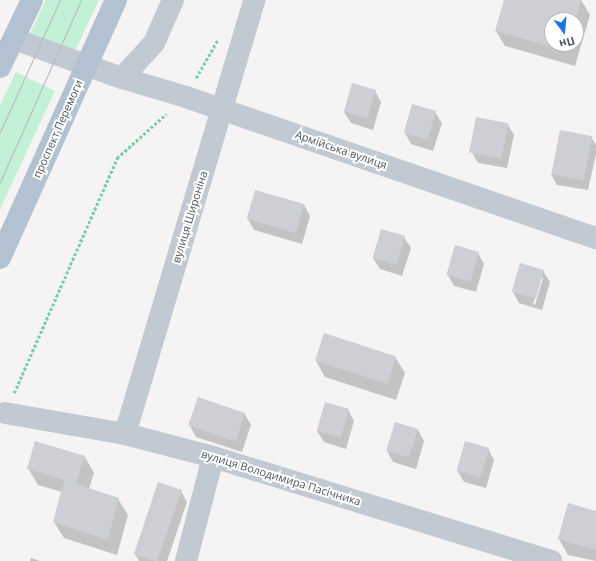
<!DOCTYPE html>
<html>
<head>
<meta charset="utf-8">
<style>
  body { margin:0 }
  #map { position:relative; width:596px; height:561px; overflow:hidden; background:#f5f3f3; font-family:"Open Sans",sans-serif }
  div>[style] { position:absolute }
  [style*='--x'] { left:calc(var(--x)*1px); top:calc(var(--y)*1px); width:calc(var(--w)*1px); rotate:calc(var(--a)*1deg) }
  .green>* { inset:0; background:#c3f1d5 }
  .shadow>* { inset:0; background:#0003 }
  .building>* { inset:0; background:#cdcfd5; transform-origin:0 0 }
  .path>* { height:2.5px; margin-top:-1.25px; transform-origin:0; background:repeating-linear-gradient(90deg,#7ad0a6 0 3px,transparent 0 5px) }
  .minor>* { height:22px; margin:-11px; padding:0 11px; transform-origin:11px; border-radius:11px; background:#c1cad2 }
  .major>* { height:22px; margin:-11px; padding:0 11px; transform-origin:11px; border-radius:11px; background:#b3c2d1 }
  .tram>* { height:1px; margin:-0.5px; padding:0 0.5px; transform-origin:0.5px; border-radius:0.5px; background:#b5b8bd }
  span { translate:-50% -50%; white-space:nowrap; text-align:center; line-height:1.15; -webkit-text-stroke:4px #fff; paint-order:stroke }
  .street-label { font-size:11px; color:#4a5661 }
  .north { position:absolute; left:544px; top:12px; width:40px; height:40px; box-sizing:border-box; background:#fff; border:1px solid #b7bbc0; border-radius:50%; rotate:164deg; font-size:11px; font-weight:700; line-height:16px; text-align:center; color:#4a5661 }
  .north::after { content:''; display:block; margin:auto; width:14px; height:18px; background:#1a73e8; clip-path:polygon(50% 0,100% 100%,50% 72%,0 100%) }
</style>
</head>
<body>
<div id="map">
  <div class="green">
    <div style="clip-path:polygon(46px 0,99px 0,74px 53px,30px 34px)"></div>
    <div style="clip-path:polygon(16px 72px,55px 91px,0 209px,0 105px)"></div>
  </div>
  <div class="shadow">
    <div style="clip-path:polygon(evenodd,505px 0,581px 0,590px 15px,575px 66px,505px 46px,496px 31px,505px 0,552px 20px,576px 20px,576px 44px,552px 44px,552px 20px)"></div>
    <div style="clip-path:polygon(375px 91px,381px 102px,373px 130px,351px 123px,344px 112px)"></div>
    <div style="clip-path:polygon(435px 112px,442px 123px,433px 151px,411px 144px,405px 133px)"></div>
    <div style="clip-path:polygon(507px 123px,514px 135px,507px 168px,478px 163px,471px 151px)"></div>
    <div style="clip-path:polygon(591px 137px,596px 145px,596px 154px,588px 190px,557px 185px,551px 174px)"></div>
    <div style="clip-path:polygon(256px 191px,304px 205px,310px 216px,302px 244px,254px 230px,248px 219px)"></div>
    <div style="clip-path:polygon(404px 237px,411px 248px,402px 276px,380px 269px,373px 258px)"></div>
    <div style="clip-path:polygon(478px 253px,484px 264px,476px 292px,454px 286px,448px 275px)"></div>
    <div style="clip-path:polygon(evenodd,521px 265px,543px 271px,550px 282px,542px 310px,519px 303px,513px 292px,521px 265px,541px 278px,543px 278px,535px 305px,533px 304px,541px 278px)"></div>
    <div style="clip-path:polygon(395px 357px,405px 373px,396px 400px,325px 377px,316px 361px)"></div>
    <div style="clip-path:polygon(198px 398px,244px 413px,251px 425px,242px 452px,196px 437px,190px 426px)"></div>
    <div style="clip-path:polygon(348px 410px,354px 421px,346px 449px,324px 442px,317px 431px)"></div>
    <div style="clip-path:polygon(396px 423px,418px 430px,424px 441px,416px 469px,393px 462px,387px 451px)"></div>
    <div style="clip-path:polygon(488px 449px,494px 460px,486px 488px,464px 482px,457px 470px)"></div>
    <div style="clip-path:polygon(85px 457px,94px 473px,89px 489px,118px 499px,128px 515px,117px 555px,64px 538px,54px 522px,62px 492px,38px 485px,28px 468px)"></div>
    <div style="clip-path:polygon(181px 491px,187px 502px,167px 561px,139px 561px,135px 554px)"></div>
    <div style="clip-path:polygon(596px 512px,596px 561px,568px 555px,559px 539px)"></div>
    <div style="clip-path:polygon(31px 558px,40px 561px,30px 561px)"></div>
  </div>
  <div class="building">
    <div style="clip-path:polygon(504px 0,581px 0,575px 20px,552px 20px,552px 44px,569px 44px,567px 51px,495px 31px)"></div>
    <div style="left:352px;top:83px;width:25px;height:30px;rotate:16deg"></div>
    <div style="left:412px;top:104px;width:25px;height:30px;rotate:16deg"></div>
    <div style="left:476px;top:117px;width:33px;height:36px;rotate:11deg"></div>
    <div style="left:560px;top:130px;width:33px;height:45px;rotate:11deg"></div>
    <div style="left:255px;top:190px;width:51px;height:30px;rotate:16deg"></div>
    <div style="left:381px;top:229px;width:25px;height:30px;rotate:16deg"></div>
    <div style="left:455px;top:245px;width:25px;height:31px;rotate:16deg"></div>
    <div style="left:520px;top:263px;width:25px;height:30px;rotate:16deg"></div>
    <div style="left:324px;top:333px;width:76px;height:29px;rotate:18deg"></div>
    <div style="left:198px;top:397px;width:50px;height:30px;rotate:19deg"></div>
    <div style="left:325px;top:402px;width:25px;height:30px;rotate:16deg"></div>
    <div style="left:395px;top:422px;width:24px;height:30px;rotate:17deg"></div>
    <div style="clip-path:polygon(35px 441px,85px 456px,76px 484px,70px 482px,119px 498px,108px 540px,53px 522px,64px 480px,27px 469px)"></div>
    <div style="left:465px;top:441px;width:25px;height:31px;rotate:16deg"></div>
    <div style="clip-path:polygon(158px 482px,182px 490px,157px 561px,154px 561px,134px 554px)"></div>
    <div style="clip-path:polygon(568px 503px,596px 511px,596px 550px,558px 539px)"></div>
  </div>
  <div class="path">
    <div style="--x:196;--y:78;--w:43;--a:-60.4"></div>
    <div style="--x:14;--y:393;--w:257;--a:-66.3"></div>
    <div style="--x:117;--y:158;--w:66;--a:-41.9"></div>
  </div>
  <div class="minor">
    <div style="--x:14;--y:39;--w:115;--a:19.9"></div>
    <div style="--x:122;--y:78;--w:67;--a:16.5"></div>
    <div style="--x:186;--y:97;--w:434;--a:19"></div>
    <div style="--x:122;--y:78;--w:47;--a:-47.6"></div>
    <div style="--x:154;--y:43;--w:47;--a:-66.2"></div>
    <div style="--x:5;--y:413;--w:122;--a:9.9"></div>
    <div style="--x:125;--y:434;--w:91;--a:14.6"></div>
    <div style="--x:213;--y:457;--w:354;--a:17.1"></div>
    <div style="--x:125;--y:434;--w:453;--a:-73.4"></div>
    <div style="--x:186;--y:561;--w:107;--a:-75.4"></div>
  </div>
  <div class="major">
    <div style="--x:0;--y:67;--w:74;--a:-64.5"></div>
    <div style="--x:0;--y:258;--w:283;--a:-65.8"></div>
  </div>
  <div class="tram">
    <div style="--x:0;--y:132;--w:145;--a:-65.6"></div>
    <div style="--x:0;--y:182;--w:199;--a:-66"></div>
  </div>
  <div class="street-label">
    <span style="left:58px;top:129px;rotate:-66deg">проспект Перемоги</span>
    <span style="left:341px;top:150px;rotate:19deg">Армійська вулиця</span>
    <span style="left:190px;top:217px;rotate:-73deg">вулиця Широніна</span>
    <span style="left:281px;top:478px;rotate:17deg">вулиця Володимира Пасічника</span>
  </div>
  <div class="north">Пн</div>
</div>
</body>
</html>
